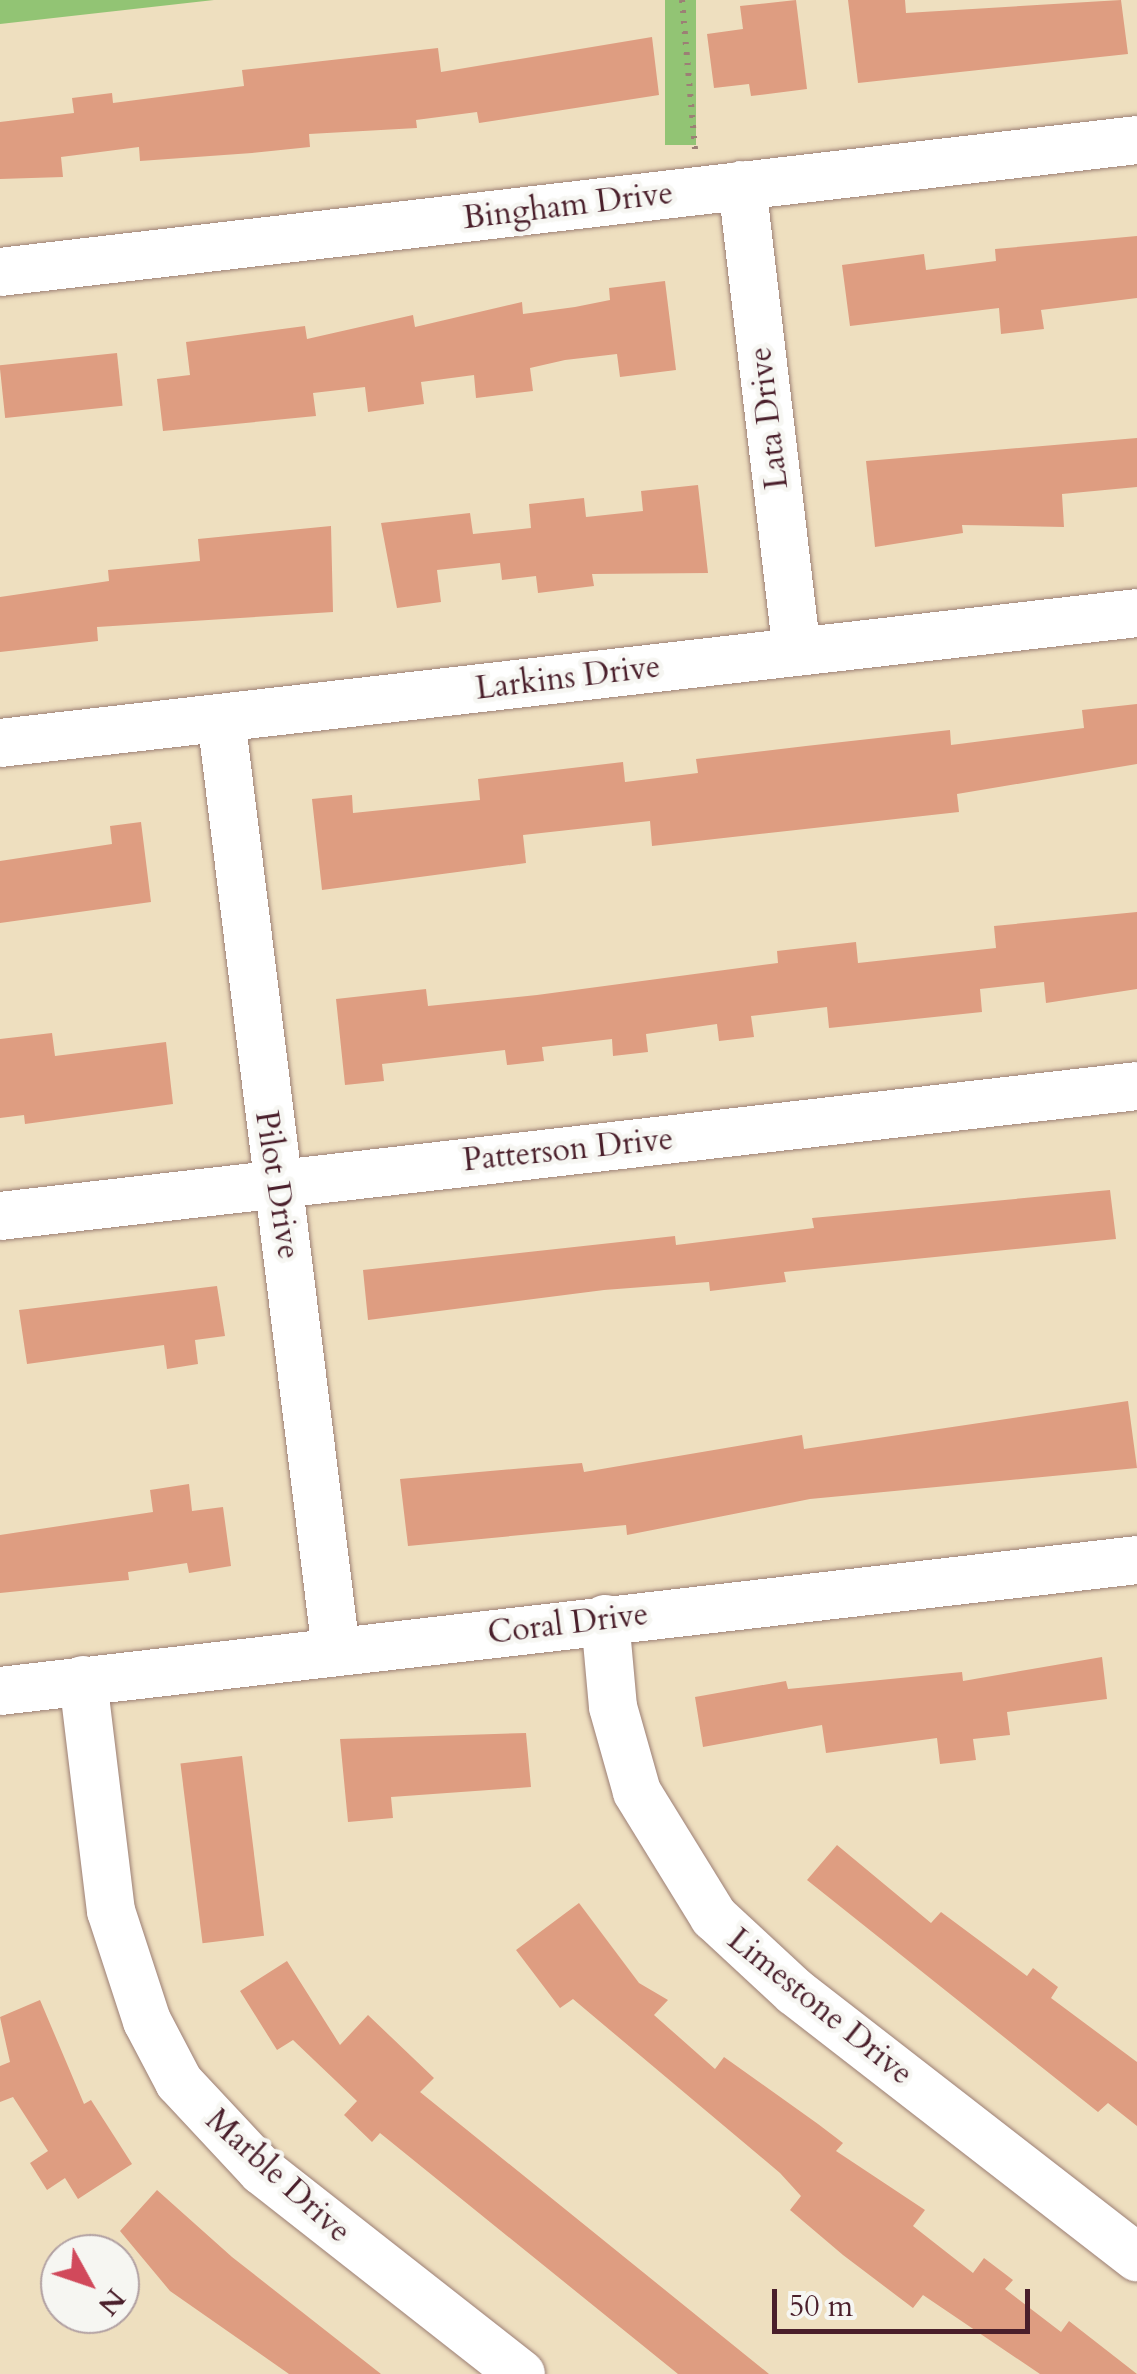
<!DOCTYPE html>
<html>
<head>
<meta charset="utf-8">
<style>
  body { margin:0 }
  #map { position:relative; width:1137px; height:2374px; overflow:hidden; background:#eedfbf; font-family:Cardo,serif }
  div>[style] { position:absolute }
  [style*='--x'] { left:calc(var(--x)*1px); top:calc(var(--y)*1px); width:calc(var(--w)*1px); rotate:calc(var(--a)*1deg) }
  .green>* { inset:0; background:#92c474; transform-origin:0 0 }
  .building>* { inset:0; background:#de9d81; transform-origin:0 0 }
  .path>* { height:6px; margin-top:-3px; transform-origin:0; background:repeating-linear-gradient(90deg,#9c7f75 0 2.5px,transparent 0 10.5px) }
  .roads { filter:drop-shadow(0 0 2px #9c7f75) drop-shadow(0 0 2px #9c7f75) }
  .minor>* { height:48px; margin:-24px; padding:0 24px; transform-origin:24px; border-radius:24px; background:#fff }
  span { translate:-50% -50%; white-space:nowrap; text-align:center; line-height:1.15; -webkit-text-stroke:9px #f6f6f2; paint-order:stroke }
  .street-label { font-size:32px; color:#4a1f2b }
  .north { position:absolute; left:40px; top:2234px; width:100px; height:100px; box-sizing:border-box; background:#f6f6f2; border:2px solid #b1a0a2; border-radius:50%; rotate:130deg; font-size:28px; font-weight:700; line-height:40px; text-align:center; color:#4a1f2b }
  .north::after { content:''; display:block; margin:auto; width:35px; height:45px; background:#d1495b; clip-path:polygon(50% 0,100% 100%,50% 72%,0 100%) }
  .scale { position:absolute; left:772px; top:2289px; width:258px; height:45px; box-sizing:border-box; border:5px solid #4a1f2b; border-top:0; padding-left:12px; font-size:30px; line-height:35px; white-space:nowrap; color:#4a1f2b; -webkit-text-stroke:8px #f6f6f2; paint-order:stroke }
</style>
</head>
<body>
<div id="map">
  <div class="green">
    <div style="clip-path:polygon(0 0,214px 0,0 24px)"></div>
    <div style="left:665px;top:0;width:31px;height:145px"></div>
  </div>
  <div class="building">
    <div style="clip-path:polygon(796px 0,807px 89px,751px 96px,749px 84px,714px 88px,707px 34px,743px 29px,740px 6px)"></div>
    <div style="clip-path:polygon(848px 0,905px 0,906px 13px,1121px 0,1128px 54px,858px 83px)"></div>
    <div style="clip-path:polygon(652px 37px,659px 95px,479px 123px,477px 112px,416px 120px,417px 128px,309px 134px,310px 147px,252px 153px,140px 161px,139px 147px,61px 157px,63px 177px,0 179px,0 122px,74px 113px,72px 98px,112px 93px,113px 103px,244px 86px,242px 70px,438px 48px,441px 72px)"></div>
    <div style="clip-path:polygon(1137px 236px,1137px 298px,1041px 310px,1044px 329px,1001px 334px,999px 308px,850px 326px,842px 265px,924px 254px,926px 270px,996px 261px,995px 249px)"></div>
    <div style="clip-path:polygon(665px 281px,676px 370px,620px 377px,617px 354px,565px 360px,530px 368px,533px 391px,476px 398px,474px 375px,421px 382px,424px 404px,368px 412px,365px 387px,313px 393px,316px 416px,163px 431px,157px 379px,190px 375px,186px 342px,305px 326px,307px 339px,413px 315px,415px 327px,522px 302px,523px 314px,575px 307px,610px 300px,609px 288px)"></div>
    <div style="left:117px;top:353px;width:53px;height:118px;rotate:84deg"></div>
    <div style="clip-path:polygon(1137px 438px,1137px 487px,1062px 494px,1064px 527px,962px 525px,963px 533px,875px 547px,866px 461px)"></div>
    <div style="clip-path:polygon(698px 485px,708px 573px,592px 574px,594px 586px,538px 593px,536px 576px,502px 580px,500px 563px,437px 570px,441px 602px,397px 608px,381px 523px,470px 513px,473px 534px,531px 528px,529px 504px,584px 498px,586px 517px,643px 511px,641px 491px)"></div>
    <div style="clip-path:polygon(331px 526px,333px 612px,97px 627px,98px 641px,0 652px,0 597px,109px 581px,108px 570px,200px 561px,198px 539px)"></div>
    <div style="clip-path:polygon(1137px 704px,1137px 764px,957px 794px,959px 812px,652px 846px,650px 821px,523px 835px,526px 863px,322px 890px,312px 799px,352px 795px,353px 813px,480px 800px,478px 779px,623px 762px,625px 782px,698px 773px,696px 759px,806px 746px,950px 730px,951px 745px,1084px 728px,1082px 710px)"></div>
    <div style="clip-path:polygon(141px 822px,151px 902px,0 923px,0 861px,112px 844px,110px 826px)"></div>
    <div style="clip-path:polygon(1137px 912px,1137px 989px,1046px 1003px,1044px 982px,980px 989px,982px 1012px,829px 1028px,827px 1007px,751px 1016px,754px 1037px,719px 1041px,717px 1024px,646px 1034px,648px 1052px,613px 1056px,612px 1039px,542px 1047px,544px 1061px,507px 1065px,505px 1050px,382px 1064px,384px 1081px,345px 1085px,336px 999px,426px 989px,428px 1006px,537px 995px,778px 963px,777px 951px,856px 942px,858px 963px,996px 948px,994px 926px)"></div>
    <div style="clip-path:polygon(52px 1033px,55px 1056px,166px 1042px,173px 1104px,25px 1124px,24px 1115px,0 1118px,0 1039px)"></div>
    <div style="clip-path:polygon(1110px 1190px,1116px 1239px,784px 1272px,786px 1282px,710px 1291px,709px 1282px,604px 1290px,368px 1320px,363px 1270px,675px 1236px,676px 1245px,814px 1228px,812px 1218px)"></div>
    <div style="clip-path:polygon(217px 1286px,225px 1336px,195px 1340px,198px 1364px,167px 1369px,164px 1345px,27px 1364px,19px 1310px)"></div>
    <div style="clip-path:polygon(1128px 1401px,1137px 1468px,810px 1499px,627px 1535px,626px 1525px,408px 1546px,400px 1479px,582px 1463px,584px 1472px,802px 1435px,804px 1449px)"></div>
    <div style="clip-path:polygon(189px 1484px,192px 1511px,223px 1507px,231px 1566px,189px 1573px,187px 1563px,128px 1572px,129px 1580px,0 1593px,0 1535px,153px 1512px,150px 1490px)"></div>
    <div style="clip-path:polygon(1102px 1657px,1107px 1699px,1007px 1712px,1010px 1735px,973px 1739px,976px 1760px,940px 1764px,937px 1738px,826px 1753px,822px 1725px,703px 1747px,695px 1697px,786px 1681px,788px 1689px,962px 1672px,963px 1681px)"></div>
    <div style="clip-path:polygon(526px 1733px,531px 1787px,391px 1797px,393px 1818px,348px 1822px,340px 1739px)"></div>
    <div style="left:242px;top:1756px;width:181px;height:62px;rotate:83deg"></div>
    <div style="clip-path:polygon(837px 1845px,931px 1923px,941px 1912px,1027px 1976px,1033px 1968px,1058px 1987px,1051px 1998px,1137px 2062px,1137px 2126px,1108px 2103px,1098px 2112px,807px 1880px)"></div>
    <div style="clip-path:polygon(579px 1903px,639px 1983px,668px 2000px,654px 2015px,715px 2069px,724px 2057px,818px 2124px,843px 2143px,836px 2151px,925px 2210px,913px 2226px,973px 2273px,984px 2258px,1013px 2280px,1005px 2289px,1061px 2332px,1069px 2321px,1137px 2374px,1040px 2374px,923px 2295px,913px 2308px,843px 2255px,790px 2210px,801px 2196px,780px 2173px,573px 1999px,560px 2008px,516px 1950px)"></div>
    <div style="clip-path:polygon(287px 1961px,340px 2045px,368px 2015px,434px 2078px,420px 2092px,769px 2374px,678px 2374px,380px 2133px,372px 2142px,344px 2115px,357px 2101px,293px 2040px,277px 2050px,240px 1991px)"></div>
    <div style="clip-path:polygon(40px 2000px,84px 2104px,91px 2100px,132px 2164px,78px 2199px,65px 2178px,47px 2190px,30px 2163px,48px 2151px,13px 2097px,0 2102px,0 2066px,10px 2062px,0 2017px)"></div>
    <div style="clip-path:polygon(157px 2190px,232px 2257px,381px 2374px,289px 2374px,170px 2291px,120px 2231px)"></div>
  </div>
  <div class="path">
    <div style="--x:682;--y:0;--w:150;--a:85"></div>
  </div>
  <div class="roads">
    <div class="minor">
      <div style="--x:742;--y:185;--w:469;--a:83.3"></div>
      <div style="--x:0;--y:272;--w:1145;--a:-6.62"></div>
      <div style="--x:221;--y:718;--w:940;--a:82.97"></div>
      <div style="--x:0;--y:743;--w:1144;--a:-6.52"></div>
      <div style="--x:0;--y:1216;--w:1144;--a:-6.52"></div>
      <div style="--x:605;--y:1619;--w:88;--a:84.8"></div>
      <div style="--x:613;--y:1707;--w:88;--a:74.2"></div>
      <div style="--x:637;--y:1792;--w:147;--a:58.4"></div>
      <div style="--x:714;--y:1917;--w:110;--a:42.8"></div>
      <div style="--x:795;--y:1992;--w:433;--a:37.8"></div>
      <div style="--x:83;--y:1680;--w:233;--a:83.1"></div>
      <div style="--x:111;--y:1911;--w:116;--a:71.9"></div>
      <div style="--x:147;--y:2021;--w:69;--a:62.3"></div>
      <div style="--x:179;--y:2082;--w:122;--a:47"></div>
      <div style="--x:262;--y:2171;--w:329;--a:38.1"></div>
      <div style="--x:0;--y:1691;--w:1145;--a:-6.57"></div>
    </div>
  </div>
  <div class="street-label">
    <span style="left:568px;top:206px;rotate:-7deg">Bingham Drive</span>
    <span style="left:769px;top:418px;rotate:-97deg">Lata Drive</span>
    <span style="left:568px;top:678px;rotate:-7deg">Larkins Drive</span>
    <span style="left:568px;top:1150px;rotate:-6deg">Patterson Drive</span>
    <span style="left:277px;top:1185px;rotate:81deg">Pilot Drive</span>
    <span style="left:568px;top:1624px;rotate:-7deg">Coral Drive</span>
    <span style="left:820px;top:2007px;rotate:39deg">Limestone Drive</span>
    <span style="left:278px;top:2176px;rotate:42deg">Marble Drive</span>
  </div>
  <div class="north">N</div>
  <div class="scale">50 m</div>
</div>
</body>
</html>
